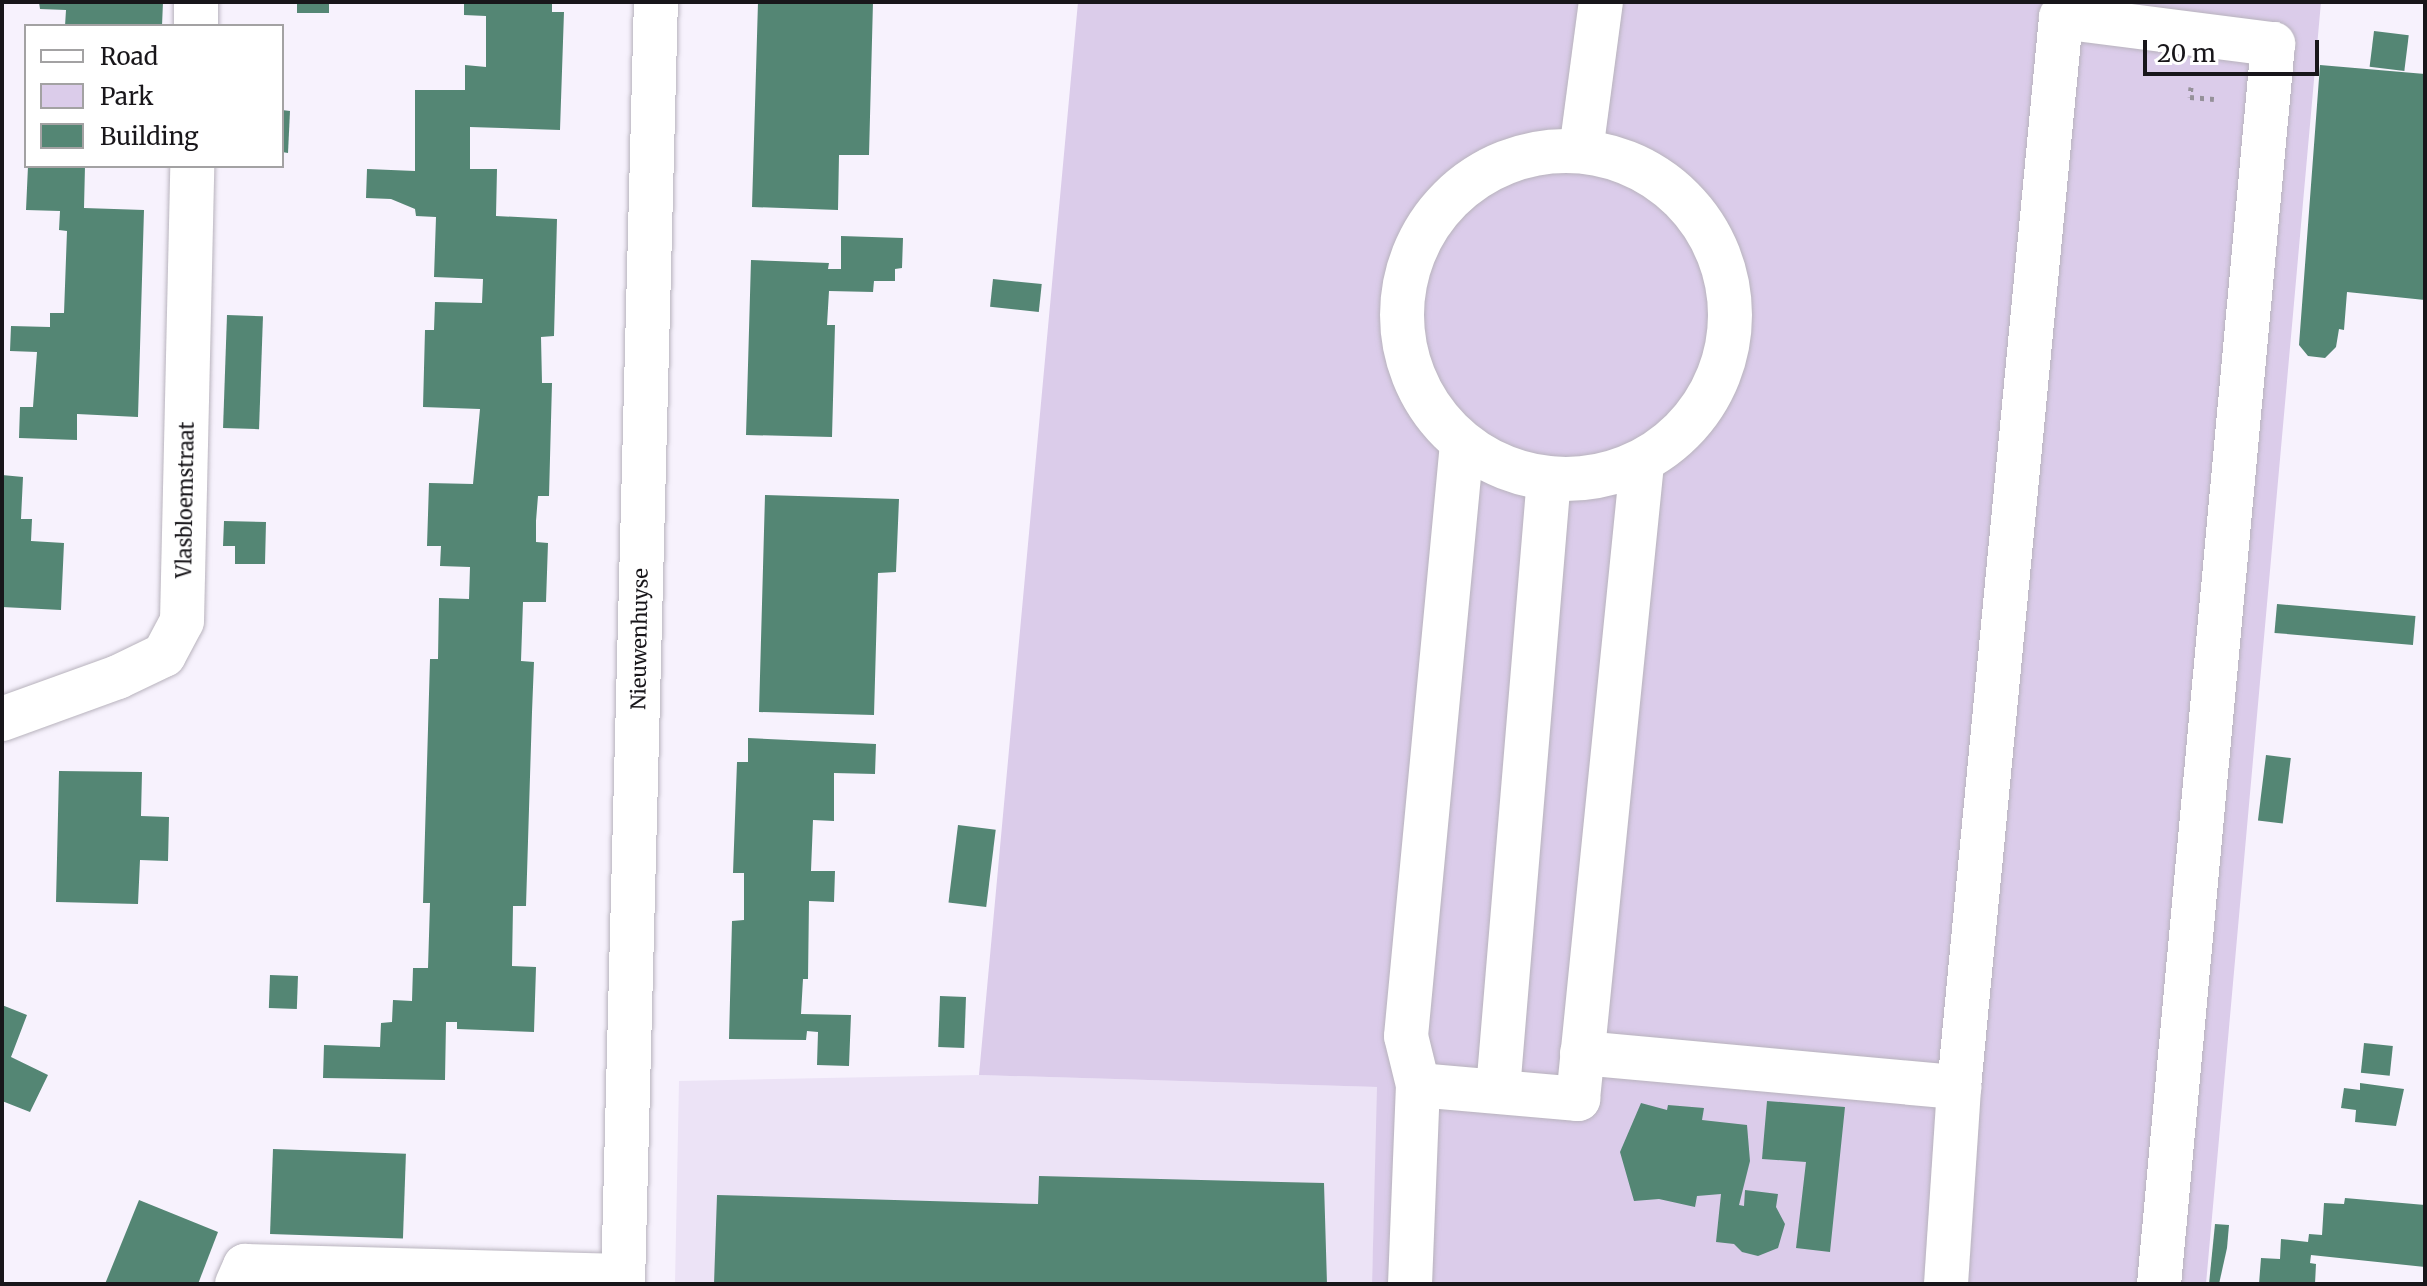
<!DOCTYPE html>
<html>
<head>
<meta charset="utf-8">
<style>
  body { margin:0 }
  #map { position:relative; width:2427px; height:1286px; overflow:hidden; background:#f7f2fd; font-family:Merriweather,serif }
  div>[style] { position:absolute }
  [style*='--x'] { left:calc(var(--x)*1px); top:calc(var(--y)*1px); width:calc(var(--w)*1px); rotate:calc(var(--a)*1deg) }
  .built>* { inset:0; background:#ece3f6 }
  .green>* { inset:0; background:#dbccea }
  .building>* { inset:0; background:#548674; transform-origin:0 0 }
  .path>* { height:5px; margin-top:-2.5px; transform-origin:0; background:repeating-linear-gradient(90deg,#959199 0 4px,transparent 0 10px) }
  .roads { filter:drop-shadow(0 0 2px #b8b3bd) drop-shadow(0 0 2px #b8b3bd) }
  .minor>* { height:44px; margin:-22px; padding:0 22px; transform-origin:22px; border-radius:22px; background:#fff }
  .minor>.ring { margin:-22px; padding:0; box-sizing:content-box; background:none; border:44px solid #fff; border-radius:50% }
  span { translate:-50% -50%; white-space:nowrap; text-align:center; line-height:1.15; -webkit-text-stroke:6px #fff; paint-order:stroke }
  .street-label { font-size:20px; color:#18161a }
  .frame { position:absolute; inset:0; border:4px solid #18161a; pointer-events:none }
  .legend { position:absolute; left:24px; top:24px; width:260px; height:144px; box-sizing:border-box; background:#fff; border:2px solid #a3a2a3; margin:0; padding:10px 14px; list-style:none; font-size:24px; color:#18161a }
  .legend li { display:flex; align-items:center; gap:16px; height:40px }
  .legend b { width:40px; border:2px solid #a3a2a3 }
  .scale { position:absolute; left:2143px; top:40px; width:176px; height:36px; box-sizing:border-box; border:4px solid #18161a; border-top:0; padding-left:10px; font-size:24px; line-height:28px; white-space:nowrap; color:#18161a; -webkit-text-stroke:6px #fff; paint-order:stroke }
</style>
</head>
<body>
<div id="map">
  <div class="built">
    <div style="clip-path:polygon(979px 1075px,1378px 1087px,1372px 1284px,675px 1284px,679px 1081px)"></div>
  </div>
  <div class="green">
    <div style="clip-path:polygon(1078px 2px,2321px 2px,2206px 1284px,1372px 1284px,1377px 1087px,979px 1075px)"></div>
  </div>
  <div class="building">
    <div style="clip-path:polygon(39px 2px,163px 2px,162px 26px,65px 26px,66px 10px,40px 9px)"></div>
    <div style="left:297px;top:2px;width:32px;height:11px"></div>
    <div style="clip-path:polygon(464px 2px,552px 2px,552px 12px,564px 12px,560px 130px,470px 127px,470px 169px,497px 169px,496px 216px,557px 219px,554px 336px,541px 337px,542px 383px,552px 383px,549px 496px,538px 496px,536px 521px,536px 542px,548px 543px,546px 602px,523px 602px,521px 661px,534px 662px,532px 712px,526px 906px,513px 906px,512px 966px,536px 967px,534px 1032px,457px 1029px,457px 1022px,446px 1022px,445px 1080px,323px 1078px,324px 1045px,380px 1047px,381px 1023px,392px 1022px,393px 1000px,412px 1001px,413px 968px,428px 968px,430px 903px,423px 903px,430px 659px,438px 659px,439px 598px,469px 599px,470px 567px,440px 566px,441px 546px,427px 546px,429px 483px,473px 484px,480px 409px,423px 407px,425px 330px,434px 330px,435px 302px,482px 303px,483px 279px,434px 277px,436px 217px,416px 216px,415px 209px,391px 199px,366px 198px,367px 169px,415px 171px,415px 90px,465px 90px,465px 65px,486px 67px,486px 16px,464px 15px)"></div>
    <div style="clip-path:polygon(758px 2px,873px 2px,869px 155px,839px 155px,838px 210px,752px 207px)"></div>
    <div style="left:2374px;top:31px;width:35px;height:36px;rotate:7deg"></div>
    <div style="clip-path:polygon(2320px 65px,2425px 74px,2425px 300px,2347px 292px,2344px 330px,2339px 329px,2336px 347px,2325px 358px,2308px 356px,2299px 345px)"></div>
    <div style="clip-path:polygon(282px 110px,290px 111px,288px 153px,282px 152px)"></div>
    <div style="clip-path:polygon(28px 166px,85px 166px,84px 208px,144px 210px,138px 417px,77px 414px,77px 440px,19px 438px,20px 407px,33px 407px,37px 352px,10px 351px,11px 326px,50px 327px,50px 313px,64px 313px,67px 231px,59px 230px,60px 211px,26px 210px)"></div>
    <div style="clip-path:polygon(841px 236px,903px 238px,902px 268px,895px 269px,895px 281px,874px 281px,873px 292px,829px 291px,827px 325px,835px 325px,832px 437px,746px 435px,751px 260px,829px 263px,828px 269px,841px 269px)"></div>
    <div style="left:993px;top:279px;width:49px;height:28px;rotate:6deg"></div>
    <div style="left:227px;top:315px;width:36px;height:113px;rotate:2deg"></div>
    <div style="clip-path:polygon(2px 475px,23px 477px,21px 519px,32px 519px,31px 541px,64px 543px,61px 610px,2px 607px)"></div>
    <div style="clip-path:polygon(765px 495px,899px 499px,896px 572px,878px 573px,874px 715px,759px 712px)"></div>
    <div style="clip-path:polygon(224px 521px,266px 522px,265px 564px,235px 564px,235px 546px,223px 546px)"></div>
    <div style="left:2277px;top:604px;width:139px;height:29px;rotate:5deg"></div>
    <div style="clip-path:polygon(748px 738px,876px 744px,875px 774px,834px 773px,834px 821px,813px 820px,811px 871px,835px 871px,834px 902px,809px 901px,808px 979px,803px 979px,801px 1014px,851px 1015px,849px 1066px,817px 1065px,818px 1032px,807px 1031px,806px 1040px,729px 1039px,732px 921px,744px 920px,744px 873px,733px 873px,737px 762px,748px 762px)"></div>
    <div style="left:2266px;top:755px;width:25px;height:66px;rotate:7deg"></div>
    <div style="clip-path:polygon(59px 771px,142px 772px,141px 816px,169px 817px,168px 861px,140px 860px,138px 904px,56px 902px)"></div>
    <div style="left:958px;top:825px;width:38px;height:78px;rotate:7deg"></div>
    <div style="left:270px;top:975px;width:28px;height:33px;rotate:2deg"></div>
    <div style="left:940px;top:996px;width:26px;height:51px;rotate:2deg"></div>
    <div style="clip-path:polygon(2px 1005px,27px 1015px,11px 1057px,48px 1075px,30px 1112px,2px 1101px)"></div>
    <div style="left:2364px;top:1043px;width:29px;height:30px;rotate:6deg"></div>
    <div style="clip-path:polygon(2360px 1083px,2404px 1089px,2396px 1126px,2355px 1122px,2356px 1110px,2341px 1108px,2344px 1088px,2360px 1090px)"></div>
    <div style="clip-path:polygon(1767px 1101px,1845px 1107px,1830px 1252px,1796px 1248px,1806px 1162px,1762px 1159px)"></div>
    <div style="clip-path:polygon(1641px 1103px,1667px 1110px,1668px 1105px,1704px 1108px,1702px 1120px,1747px 1125px,1750px 1161px,1739px 1205px,1744px 1206px,1745px 1190px,1778px 1194px,1776px 1207px,1785px 1224px,1778px 1248px,1758px 1256px,1742px 1252px,1734px 1244px,1716px 1242px,1721px 1194px,1697px 1196px,1695px 1207px,1659px 1199px,1634px 1201px,1620px 1152px)"></div>
    <div style="left:273px;top:1149px;width:133px;height:85px;rotate:2deg"></div>
    <div style="clip-path:polygon(1039px 1176px,1324px 1183px,1327px 1284px,714px 1284px,717px 1195px,1038px 1204px)"></div>
    <div style="clip-path:polygon(2345px 1198px,2425px 1205px,2425px 1267px,2311px 1255px,2310px 1263px,2316px 1264px,2315px 1284px,2259px 1284px,2261px 1258px,2280px 1259px,2281px 1239px,2308px 1242px,2309px 1234px,2322px 1235px,2324px 1203px,2344px 1204px)"></div>
    <div style="clip-path:polygon(139px 1200px,218px 1232px,198px 1284px,105px 1284px)"></div>
    <div style="clip-path:polygon(2215px 1224px,2229px 1225px,2227px 1248px,2219px 1284px,2209px 1284px)"></div>
  </div>
  <div class="path">
    <div style="--x:2191;--y:87;--w:10;--a:96"></div>
    <div style="--x:2190;--y:97;--w:24;--a:5"></div>
  </div>
  <div class="roads">
    <div class="minor">
      <div style="--x:196;--y:26;--w:24;--a:-90"></div>
      <div class="ring" style="left:1402px;top:151px;width:284px;height:284px"></div>
      <div style="--x:1581;--y:151;--w:150;--a:-82.4"></div>
      <div style="--x:2;--y:719;--w:123;--a:-19.9"></div>
      <div style="--x:118;--y:677;--w:51;--a:-25.6"></div>
      <div style="--x:164;--y:655;--w:38;--a:-62"></div>
      <div style="--x:182;--y:621;--w:455;--a:-88.7"></div>
      <div style="--x:1582;--y:1053;--w:379;--a:5.2"></div>
      <div style="--x:1418;--y:1085;--w:161;--a:5"></div>
      <div style="--x:1578;--y:1099;--w:639;--a:-84.25"></div>
      <div style="--x:1498;--y:1090;--w:614;--a:-85.24"></div>
      <div style="--x:237;--y:1284;--w:20;--a:-66"></div>
      <div style="--x:245;--y:1266;--w:378;--a:1.5"></div>
      <div style="--x:623;--y:1284;--w:1282;--a:-88.53"></div>
      <div style="--x:1410;--y:1284;--w:199;--a:-87.7"></div>
      <div style="--x:1418;--y:1085;--w:50;--a:-103.8"></div>
      <div style="--x:1406;--y:1036;--w:595;--a:-84.6"></div>
      <div style="--x:1946;--y:1284;--w:197;--a:-86.2"></div>
      <div style="--x:1959;--y:1087;--w:1075;--a:-84.55"></div>
      <div style="--x:2061;--y:17;--w:214;--a:7.3"></div>
      <div style="--x:2273;--y:44;--w:1245;--a:95.25"></div>
    </div>
  </div>
  <div class="street-label">
    <span style="left:185px;top:500px;rotate:-89deg">Vlasbloemstraat</span>
    <span style="left:639px;top:639px;rotate:-89deg">Nieuwenhuyse</span>
  </div>
  <div class="frame"></div>
  <ul class="legend">
  <li><b style="height:10px;background:#fff"></b>Road</li>
  <li><b style="height:22px;background:#dbccea"></b>Park</li>
  <li><b style="height:22px;background:#548674"></b>Building</li>
  </ul>
  <div class="scale">20 m</div>
</div>
</body>
</html>
